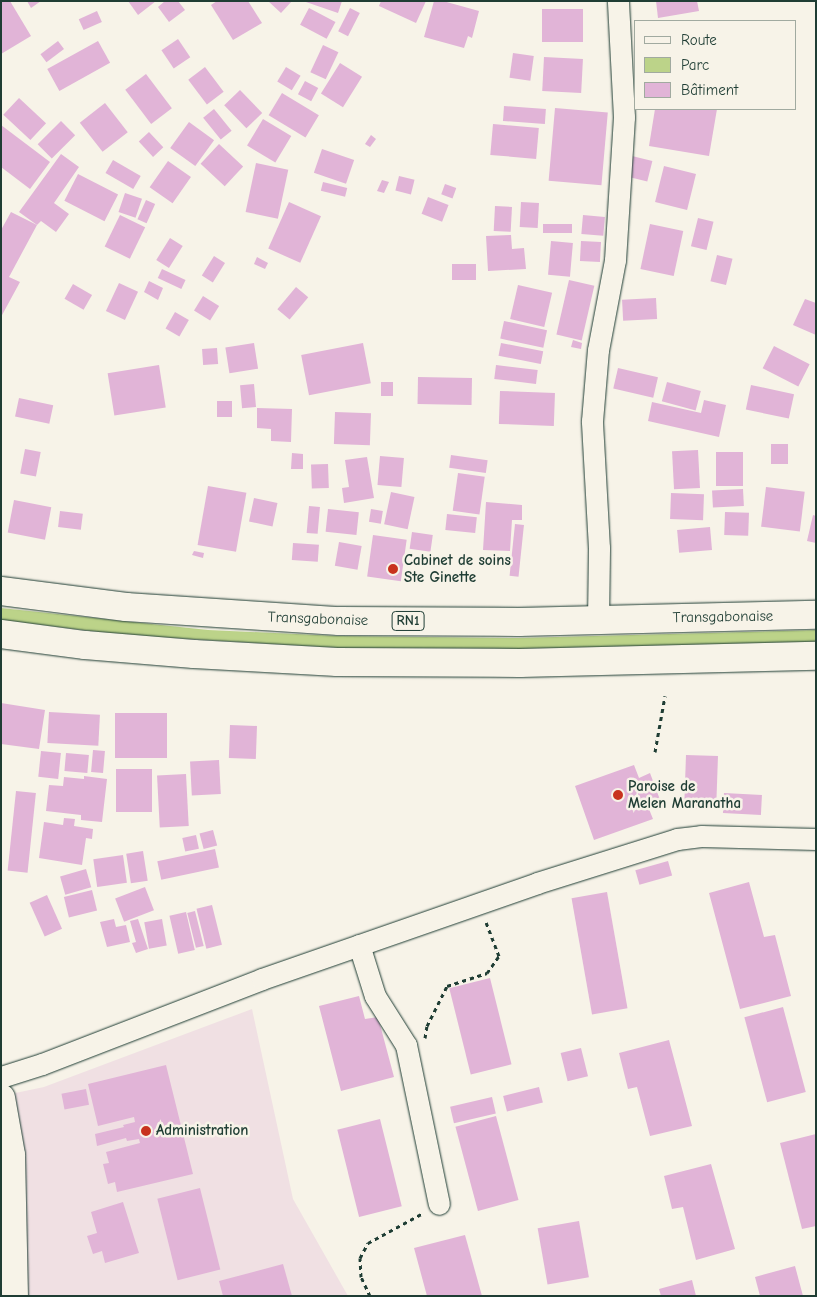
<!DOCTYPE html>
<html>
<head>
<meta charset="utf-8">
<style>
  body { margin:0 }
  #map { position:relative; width:817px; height:1297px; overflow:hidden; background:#f7f3e8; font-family:"Comic Neue",sans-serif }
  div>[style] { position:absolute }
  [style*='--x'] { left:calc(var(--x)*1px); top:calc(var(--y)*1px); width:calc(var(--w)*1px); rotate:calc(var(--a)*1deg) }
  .built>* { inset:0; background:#f0e0e3 }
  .green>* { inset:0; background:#bcd389 }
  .building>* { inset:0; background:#e1b4d7; transform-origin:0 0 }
  .path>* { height:3px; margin-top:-1.5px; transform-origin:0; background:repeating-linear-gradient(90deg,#1f3d34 0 4px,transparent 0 8px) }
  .roads { filter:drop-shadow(0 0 1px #1f3d34) drop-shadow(0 0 1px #1f3d34) }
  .street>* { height:21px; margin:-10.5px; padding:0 10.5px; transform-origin:10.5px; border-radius:10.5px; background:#f7f3e8 }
  .secondary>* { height:28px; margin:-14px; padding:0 14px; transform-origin:14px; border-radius:14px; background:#f7f3e8 }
  .highway>* { height:28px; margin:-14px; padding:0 14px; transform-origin:14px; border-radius:14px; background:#f7f3e8 }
  .dots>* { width:14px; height:14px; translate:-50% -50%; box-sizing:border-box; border:2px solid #f7f3e8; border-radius:50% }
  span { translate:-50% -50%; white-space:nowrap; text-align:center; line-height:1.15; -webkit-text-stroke:5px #f7f3e8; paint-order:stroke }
  .shield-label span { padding:1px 4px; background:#f7f3e8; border:1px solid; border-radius:4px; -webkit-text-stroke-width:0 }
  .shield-label { font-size:14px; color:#1f3d34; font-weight:700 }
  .poi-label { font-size:15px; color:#1f3d34; font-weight:700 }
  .left { translate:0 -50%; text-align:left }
  .street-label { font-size:15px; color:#1f3d34 }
  .frame { position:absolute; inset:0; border:2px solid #1f3d34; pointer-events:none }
  .legend { position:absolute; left:634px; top:20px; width:162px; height:90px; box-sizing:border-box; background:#f7f3e8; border:1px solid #a1aaa0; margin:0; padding:6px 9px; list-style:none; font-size:15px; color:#1f3d34 }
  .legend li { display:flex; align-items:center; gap:10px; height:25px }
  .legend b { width:25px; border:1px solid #a1aaa0 }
</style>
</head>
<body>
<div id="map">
  <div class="built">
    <div style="clip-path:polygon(252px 1009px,293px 1199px,348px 1296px,1px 1296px,1px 1096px,44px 1087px)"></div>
  </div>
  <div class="green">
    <div style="clip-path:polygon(1px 608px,208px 630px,338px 636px,518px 638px,816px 630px,816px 643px,519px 649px,338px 648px,123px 635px,1px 620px)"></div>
  </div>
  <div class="building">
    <div style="clip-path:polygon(1px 1px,10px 1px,31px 36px,1px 54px)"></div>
    <div style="clip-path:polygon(27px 1px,41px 1px,31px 8px)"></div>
    <div style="clip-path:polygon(128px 1px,156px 1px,138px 15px)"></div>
    <div style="clip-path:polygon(165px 1px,178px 1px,185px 10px,169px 22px,158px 7px)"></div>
    <div style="clip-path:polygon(217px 1px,248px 1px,262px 23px,233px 40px,211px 5px)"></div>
    <div style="clip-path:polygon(268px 1px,292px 1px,281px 13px)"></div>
    <div style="clip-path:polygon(303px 1px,342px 1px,338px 13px)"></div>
    <div style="clip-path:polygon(381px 1px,426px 1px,416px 23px,379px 6px)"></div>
    <div style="clip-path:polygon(434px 1px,443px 1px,479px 11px,472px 38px,468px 36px,464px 48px,424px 37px)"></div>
    <div style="clip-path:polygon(656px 1px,697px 1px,699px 11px,658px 18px)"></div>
    <div style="left:309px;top:8px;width:30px;height:19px;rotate:28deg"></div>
    <div style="left:350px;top:8px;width:11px;height:26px;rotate:27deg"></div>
    <div style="left:583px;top:9px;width:33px;height:41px;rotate:90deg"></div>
    <div style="left:97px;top:11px;width:12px;height:20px;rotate:66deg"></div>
    <div style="left:178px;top:39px;width:22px;height:20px;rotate:56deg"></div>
    <div style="left:58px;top:41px;width:10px;height:22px;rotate:53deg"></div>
    <div style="left:98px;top:41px;width:25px;height:58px;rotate:61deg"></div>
    <div style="left:323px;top:45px;width:17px;height:30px;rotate:25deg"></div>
    <div style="left:513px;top:53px;width:21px;height:25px;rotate:8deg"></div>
    <div style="left:544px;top:57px;width:39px;height:34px;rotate:3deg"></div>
    <div style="left:340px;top:63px;width:26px;height:36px;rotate:32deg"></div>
    <div style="left:205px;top:67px;width:31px;height:21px;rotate:53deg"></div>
    <div style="left:286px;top:67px;width:17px;height:17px;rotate:31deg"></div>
    <div style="left:146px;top:74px;width:43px;height:26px;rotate:53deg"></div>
    <div style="left:305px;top:81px;width:15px;height:15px;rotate:28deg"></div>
    <div style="left:240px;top:90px;width:32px;height:22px;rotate:46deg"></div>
    <div style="left:282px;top:93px;width:43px;height:26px;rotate:31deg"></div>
    <div style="left:19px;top:98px;width:37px;height:23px;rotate:43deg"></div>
    <div style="left:105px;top:103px;width:37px;height:32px;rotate:52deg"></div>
    <div style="left:504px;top:106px;width:42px;height:15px;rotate:4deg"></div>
    <div style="left:555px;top:108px;width:53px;height:73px;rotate:5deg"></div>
    <div style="left:214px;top:109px;width:28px;height:14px;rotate:51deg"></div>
    <div style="clip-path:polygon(655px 109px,717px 109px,709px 156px,649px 146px)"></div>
    <div style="left:263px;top:119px;width:33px;height:31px;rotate:31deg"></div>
    <div style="left:61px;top:121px;width:20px;height:33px;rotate:45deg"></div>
    <div style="left:189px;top:122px;width:31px;height:32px;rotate:36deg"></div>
    <div style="left:493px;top:124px;width:46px;height:31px;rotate:5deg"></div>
    <div style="clip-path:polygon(1px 125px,50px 162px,30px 189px,1px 167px)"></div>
    <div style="left:149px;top:132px;width:21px;height:14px;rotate:47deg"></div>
    <div style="clip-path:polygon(371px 135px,376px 139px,370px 147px,365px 144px)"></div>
    <div style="left:219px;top:144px;width:33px;height:27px;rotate:43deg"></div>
    <div style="left:322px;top:149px;width:34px;height:25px;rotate:19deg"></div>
    <div style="clip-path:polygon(61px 154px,79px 167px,54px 203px,69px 214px,56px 232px,41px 221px,37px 225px,19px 212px)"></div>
    <div style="left:632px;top:156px;width:21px;height:21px;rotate:14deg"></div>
    <div style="left:113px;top:160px;width:32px;height:15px;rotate:30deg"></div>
    <div style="left:168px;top:161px;width:28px;height:32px;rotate:35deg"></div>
    <div style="left:256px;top:163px;width:33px;height:50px;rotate:12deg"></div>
    <div style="left:664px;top:166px;width:33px;height:37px;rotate:14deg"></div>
    <div style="left:78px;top:174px;width:45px;height:30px;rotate:27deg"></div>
    <div style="left:399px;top:176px;width:16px;height:15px;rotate:14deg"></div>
    <div style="clip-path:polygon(382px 180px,389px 182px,384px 193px,377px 191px)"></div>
    <div style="left:323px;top:182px;width:25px;height:9px;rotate:14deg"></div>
    <div style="left:445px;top:184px;width:12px;height:11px;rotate:20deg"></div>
    <div style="left:125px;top:193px;width:18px;height:20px;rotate:19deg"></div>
    <div style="left:428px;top:197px;width:22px;height:18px;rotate:21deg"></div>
    <div style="left:146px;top:200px;width:10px;height:21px;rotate:24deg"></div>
    <div style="left:289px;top:202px;width:35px;height:51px;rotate:24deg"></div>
    <div style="left:521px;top:202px;width:18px;height:25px;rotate:3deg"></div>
    <div style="left:495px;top:206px;width:17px;height:25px;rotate:3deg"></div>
    <div style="clip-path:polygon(11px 212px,37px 225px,9px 277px,20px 282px,1px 317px,1px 230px)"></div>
    <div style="left:120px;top:215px;width:28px;height:35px;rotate:26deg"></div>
    <div style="left:583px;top:215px;width:22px;height:19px;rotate:5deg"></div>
    <div style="left:698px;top:218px;width:16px;height:29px;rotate:14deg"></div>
    <div style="left:543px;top:224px;width:29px;height:9px"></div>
    <div style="left:650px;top:224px;width:34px;height:46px;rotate:12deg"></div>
    <div style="clip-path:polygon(511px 235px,512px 249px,524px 248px,526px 269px,488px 271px,486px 236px)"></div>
    <div style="left:170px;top:238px;width:15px;height:26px;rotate:32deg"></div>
    <div style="left:551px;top:241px;width:22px;height:34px;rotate:5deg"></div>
    <div style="left:581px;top:241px;width:20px;height:20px;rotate:3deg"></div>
    <div style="left:717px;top:255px;width:16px;height:27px;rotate:14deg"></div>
    <div style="left:214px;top:256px;width:13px;height:23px;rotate:32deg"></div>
    <div style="clip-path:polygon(257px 257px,268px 263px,265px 269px,254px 264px)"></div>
    <div style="left:476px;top:264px;width:16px;height:24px;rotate:90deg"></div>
    <div style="left:162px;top:269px;width:26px;height:10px;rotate:25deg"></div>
    <div style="left:569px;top:280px;width:26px;height:56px;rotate:13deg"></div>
    <div style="clip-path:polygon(149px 281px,163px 288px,158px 300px,144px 292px)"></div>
    <div style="left:119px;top:283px;width:21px;height:31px;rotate:25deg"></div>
    <div style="left:73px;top:284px;width:22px;height:17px;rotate:30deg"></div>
    <div style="left:518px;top:285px;width:35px;height:35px;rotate:13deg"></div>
    <div style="left:296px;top:287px;width:16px;height:29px;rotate:40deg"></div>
    <div style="left:203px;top:296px;width:19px;height:17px;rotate:32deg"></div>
    <div style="left:656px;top:298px;width:21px;height:34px;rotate:87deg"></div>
    <div style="clip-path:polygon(805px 299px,816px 303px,816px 335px,793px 325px)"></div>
    <div style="left:175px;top:312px;width:16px;height:19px;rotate:30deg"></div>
    <div style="left:504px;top:321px;width:44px;height:18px;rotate:12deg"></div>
    <div style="clip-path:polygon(573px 340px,582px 343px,581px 349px,571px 347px)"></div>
    <div style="left:254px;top:343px;width:26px;height:29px;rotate:81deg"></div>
    <div style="left:363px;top:343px;width:41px;height:63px;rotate:79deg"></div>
    <div style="left:501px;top:343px;width:43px;height:13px;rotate:11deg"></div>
    <div style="left:774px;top:346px;width:40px;height:25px;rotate:27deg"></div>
    <div style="left:217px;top:348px;width:16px;height:15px;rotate:86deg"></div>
    <div style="left:159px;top:365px;width:43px;height:52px;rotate:81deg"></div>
    <div style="left:496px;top:365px;width:42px;height:14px;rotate:7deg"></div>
    <div style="left:618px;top:368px;width:41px;height:21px;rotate:13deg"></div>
    <div style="left:418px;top:377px;width:54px;height:27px;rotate:1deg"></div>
    <div style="left:381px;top:382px;width:12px;height:14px"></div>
    <div style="left:667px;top:382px;width:35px;height:20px;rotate:15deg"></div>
    <div style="left:254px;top:384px;width:23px;height:14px;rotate:85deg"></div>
    <div style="left:751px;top:385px;width:44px;height:25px;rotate:12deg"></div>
    <div style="left:500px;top:391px;width:55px;height:33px;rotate:2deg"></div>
    <div style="left:19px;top:398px;width:35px;height:19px;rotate:12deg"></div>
    <div style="clip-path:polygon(704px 400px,726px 405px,719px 437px,648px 421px,652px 402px,701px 413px)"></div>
    <div style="left:217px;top:401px;width:15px;height:16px"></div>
    <div style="clip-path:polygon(257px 408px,292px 409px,291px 442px,271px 441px,271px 429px,257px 428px)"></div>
    <div style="left:335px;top:412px;width:36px;height:32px;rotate:2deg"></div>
    <div style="left:788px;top:444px;width:20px;height:17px;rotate:90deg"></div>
    <div style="left:25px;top:449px;width:16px;height:25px;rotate:11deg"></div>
    <div style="left:698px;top:450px;width:38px;height:26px;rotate:87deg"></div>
    <div style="left:716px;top:452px;width:27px;height:34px"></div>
    <div style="clip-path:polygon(292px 453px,303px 454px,303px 469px,291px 469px)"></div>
    <div style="left:451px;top:455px;width:37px;height:13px;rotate:8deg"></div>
    <div style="left:380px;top:456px;width:24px;height:29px;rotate:5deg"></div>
    <div style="clip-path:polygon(367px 457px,374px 498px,344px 503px,342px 488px,349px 487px,345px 460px)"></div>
    <div style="left:328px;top:464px;width:24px;height:17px;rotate:88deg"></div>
    <div style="left:458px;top:473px;width:27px;height:38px;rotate:8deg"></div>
    <div style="left:208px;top:486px;width:39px;height:60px;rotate:10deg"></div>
    <div style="left:766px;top:487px;width:39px;height:40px;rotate:7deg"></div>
    <div style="left:743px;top:489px;width:17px;height:31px;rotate:87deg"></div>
    <div style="left:391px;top:492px;width:24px;height:33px;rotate:12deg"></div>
    <div style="left:671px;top:493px;width:33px;height:26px;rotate:2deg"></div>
    <div style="left:254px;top:498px;width:24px;height:24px;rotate:12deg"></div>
    <div style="left:14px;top:500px;width:38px;height:33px;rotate:11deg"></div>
    <div style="clip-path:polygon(486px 502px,522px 505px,522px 520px,512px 520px,510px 551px,483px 550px)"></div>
    <div style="left:309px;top:506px;width:11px;height:27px;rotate:5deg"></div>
    <div style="left:328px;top:509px;width:31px;height:23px;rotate:6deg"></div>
    <div style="left:371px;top:509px;width:12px;height:13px;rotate:9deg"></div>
    <div style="left:60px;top:511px;width:23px;height:16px;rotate:7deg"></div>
    <div style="left:725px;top:512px;width:24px;height:23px;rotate:2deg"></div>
    <div style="left:447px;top:514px;width:30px;height:16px;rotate:6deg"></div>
    <div style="clip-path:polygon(813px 515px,816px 516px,816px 543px,807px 541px)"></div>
    <div style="left:515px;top:524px;width:9px;height:52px;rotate:6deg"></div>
    <div style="left:710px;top:527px;width:23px;height:33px;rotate:85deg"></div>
    <div style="left:412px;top:532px;width:21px;height:17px;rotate:8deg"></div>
    <div style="left:373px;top:535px;width:34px;height:42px;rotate:8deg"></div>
    <div style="left:339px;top:542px;width:23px;height:24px;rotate:10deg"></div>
    <div style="left:293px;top:543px;width:26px;height:17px;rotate:4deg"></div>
    <div style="clip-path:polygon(194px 551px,204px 553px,203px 558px,192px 555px)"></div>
    <div style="clip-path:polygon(1px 703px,45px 710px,39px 749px,1px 744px)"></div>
    <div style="left:49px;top:712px;width:51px;height:31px;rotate:3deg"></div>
    <div style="left:115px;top:713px;width:52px;height:45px"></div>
    <div style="left:230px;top:725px;width:27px;height:33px;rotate:2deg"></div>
    <div style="left:93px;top:750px;width:12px;height:22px;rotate:5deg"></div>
    <div style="left:41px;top:751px;width:20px;height:26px;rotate:6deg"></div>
    <div style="left:66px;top:753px;width:23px;height:18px;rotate:5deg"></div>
    <div style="left:686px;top:755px;width:32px;height:53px;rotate:2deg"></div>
    <div style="left:219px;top:760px;width:34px;height:29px;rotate:87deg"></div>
    <div style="clip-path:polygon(634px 765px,639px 778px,650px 773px,662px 805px,649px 809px,653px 819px,594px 840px,575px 786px)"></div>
    <div style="left:152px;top:769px;width:43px;height:36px;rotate:90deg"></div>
    <div style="left:186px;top:774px;width:52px;height:29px;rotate:87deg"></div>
    <div style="clip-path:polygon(84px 776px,107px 779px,102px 822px,81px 820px,81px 815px,46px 811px,49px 785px,63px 786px,64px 777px,84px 779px)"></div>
    <div style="left:16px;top:791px;width:20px;height:80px;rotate:6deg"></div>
    <div style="left:724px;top:793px;width:38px;height:20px;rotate:3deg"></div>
    <div style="clip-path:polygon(64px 818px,75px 819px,74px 826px,93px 829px,92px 839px,86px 838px,82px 865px,39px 858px,44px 822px,63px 825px)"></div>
    <div style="left:213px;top:830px;width:16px;height:14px;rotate:75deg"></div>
    <div style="left:196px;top:835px;width:14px;height:14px;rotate:78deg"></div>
    <div style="left:215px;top:849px;width:19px;height:59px;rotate:78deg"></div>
    <div style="left:143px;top:851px;width:30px;height:17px;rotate:81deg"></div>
    <div style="left:123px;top:855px;width:28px;height:30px;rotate:82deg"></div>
    <div style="left:668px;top:861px;width:15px;height:34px;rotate:74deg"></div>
    <div style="left:86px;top:869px;width:19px;height:27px;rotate:74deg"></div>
    <div style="clip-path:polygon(749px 882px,764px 937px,775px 935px,791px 996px,740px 1009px,709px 893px)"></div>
    <div style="left:145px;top:887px;width:25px;height:32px;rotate:69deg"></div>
    <div style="left:92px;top:890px;width:21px;height:29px;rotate:76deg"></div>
    <div style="left:607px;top:892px;width:118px;height:36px;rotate:80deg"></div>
    <div style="left:47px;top:895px;width:37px;height:19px;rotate:66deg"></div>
    <div style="left:212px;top:905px;width:41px;height:16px;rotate:76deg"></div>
    <div style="left:195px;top:911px;width:36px;height:8px;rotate:76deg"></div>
    <div style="left:186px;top:912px;width:39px;height:17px;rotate:77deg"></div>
    <div style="clip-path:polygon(114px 919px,116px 927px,126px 925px,130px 942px,107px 947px,100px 922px)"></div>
    <div style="clip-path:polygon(138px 919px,148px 949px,136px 953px,132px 943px,136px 942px,130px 921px)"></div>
    <div style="left:162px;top:919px;width:27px;height:18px;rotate:80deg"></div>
    <div style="left:490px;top:978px;width:89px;height:42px;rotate:76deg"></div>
    <div style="clip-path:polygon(359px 996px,365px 1019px,378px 1017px,394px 1077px,341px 1091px,319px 1006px)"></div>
    <div style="left:783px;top:1007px;width:88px;height:40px;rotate:75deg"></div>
    <div style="clip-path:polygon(669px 1040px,692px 1126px,650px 1136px,637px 1087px,628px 1089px,619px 1053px)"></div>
    <div style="left:581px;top:1048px;width:29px;height:21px;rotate:76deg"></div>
    <div style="clip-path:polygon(166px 1065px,193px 1174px,117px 1192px,115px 1182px,108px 1184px,103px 1164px,109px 1163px,106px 1152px,140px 1143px,139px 1139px,127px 1141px,126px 1138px,97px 1146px,95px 1134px,124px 1127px,123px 1125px,135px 1122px,134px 1117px,98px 1126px,88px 1084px)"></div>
    <div style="left:539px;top:1087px;width:16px;height:37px;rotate:76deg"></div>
    <div style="left:86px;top:1089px;width:16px;height:25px;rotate:79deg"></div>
    <div style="left:492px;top:1097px;width:17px;height:43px;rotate:77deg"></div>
    <div style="left:496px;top:1116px;width:87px;height:42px;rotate:75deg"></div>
    <div style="left:380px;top:1119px;width:90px;height:44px;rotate:76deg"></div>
    <div style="clip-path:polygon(816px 1134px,816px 1226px,802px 1229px,780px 1143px)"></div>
    <div style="clip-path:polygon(711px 1164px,735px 1249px,696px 1260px,683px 1207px,672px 1209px,664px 1176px)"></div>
    <div style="left:200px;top:1188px;width:84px;height:44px;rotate:76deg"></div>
    <div style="clip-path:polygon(123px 1202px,139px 1253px,105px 1263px,102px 1251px,93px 1254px,87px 1236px,97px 1233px,91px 1212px)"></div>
    <div style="left:579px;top:1221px;width:57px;height:42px;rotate:80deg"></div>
    <div style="clip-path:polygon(465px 1235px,482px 1296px,427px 1296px,414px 1248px)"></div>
    <div style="clip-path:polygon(283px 1264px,292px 1296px,223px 1296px,219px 1281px)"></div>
    <div style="clip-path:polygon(795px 1266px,803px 1296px,760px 1296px,755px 1277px)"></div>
    <div style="clip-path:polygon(692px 1280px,696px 1296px,661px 1296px,659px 1289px)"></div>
  </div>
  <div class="path">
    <div style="--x:655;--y:752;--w:57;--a:-79.9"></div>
    <div style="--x:425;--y:1038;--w:12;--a:-81"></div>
    <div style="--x:427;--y:1026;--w:45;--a:-63.4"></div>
    <div style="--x:447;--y:986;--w:42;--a:-18"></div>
    <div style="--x:487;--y:973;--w:21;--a:-55"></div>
    <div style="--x:499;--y:956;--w:36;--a:-111"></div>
    <div style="--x:370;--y:1296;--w:21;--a:-115"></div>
    <div style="--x:361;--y:1277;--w:19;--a:-93"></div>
    <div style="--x:360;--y:1258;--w:17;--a:-62"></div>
    <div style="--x:368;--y:1243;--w:63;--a:-28.6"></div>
  </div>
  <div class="roads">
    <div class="street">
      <div style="--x:598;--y:621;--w:73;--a:-89.2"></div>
      <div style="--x:599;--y:548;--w:127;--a:-93.2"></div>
      <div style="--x:592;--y:421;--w:71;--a:-85.2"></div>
      <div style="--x:598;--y:350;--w:92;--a:-79.3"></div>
      <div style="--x:615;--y:260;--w:143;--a:-86.4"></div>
      <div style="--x:624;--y:117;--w:116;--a:-93"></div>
      <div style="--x:359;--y:945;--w:53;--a:72.6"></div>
      <div style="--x:375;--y:996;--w:58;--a:57.7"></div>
      <div style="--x:406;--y:1045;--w:162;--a:78.3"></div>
      <div style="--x:1;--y:1077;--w:43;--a:-17.6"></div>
      <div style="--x:42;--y:1064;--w:236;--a:-21.1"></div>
      <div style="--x:262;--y:979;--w:291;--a:-19.2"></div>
      <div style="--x:537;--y:883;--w:147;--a:-17.4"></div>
      <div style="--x:677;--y:839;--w:24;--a:-7"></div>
      <div style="--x:701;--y:836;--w:115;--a:1.5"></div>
    </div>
    <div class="secondary">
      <div style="--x:1;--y:1098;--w:58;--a:80"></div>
      <div style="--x:11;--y:1155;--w:141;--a:88.8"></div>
    </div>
    <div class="highway">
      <div style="--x:1;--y:591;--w:126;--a:7.3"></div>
      <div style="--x:126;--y:607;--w:213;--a:3.8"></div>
      <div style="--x:339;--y:621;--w:180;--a:0.3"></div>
      <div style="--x:519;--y:622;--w:297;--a:-1.4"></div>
      <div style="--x:1;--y:634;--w:85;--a:7.5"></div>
      <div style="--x:85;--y:645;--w:109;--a:4.7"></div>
      <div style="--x:194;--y:654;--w:143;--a:3.2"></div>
      <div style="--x:337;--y:662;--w:183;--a:0.3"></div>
      <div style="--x:520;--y:663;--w:296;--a:-1.4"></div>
    </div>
  </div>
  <div class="dots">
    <div style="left:393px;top:569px;background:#c8321e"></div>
    <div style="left:618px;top:795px;background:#c8321e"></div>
    <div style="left:146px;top:1131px;background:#c8321e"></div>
  </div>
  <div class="shield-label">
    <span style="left:408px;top:621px">RN1</span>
  </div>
  <div class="poi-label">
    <span class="left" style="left:404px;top:569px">Cabinet de soins<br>Ste Ginette</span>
    <span class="left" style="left:628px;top:795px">Paroise de<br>Melen Maranatha</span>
    <span class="left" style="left:156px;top:1131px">Administration</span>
  </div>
  <div class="street-label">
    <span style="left:723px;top:617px;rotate:-1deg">Transgabonaise</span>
    <span style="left:318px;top:619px;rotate:2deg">Transgabonaise</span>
  </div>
  <div class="frame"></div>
  <ul class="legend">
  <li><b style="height:6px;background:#f7f3e8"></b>Route</li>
  <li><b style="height:14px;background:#bcd389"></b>Parc</li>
  <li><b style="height:14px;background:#e1b4d7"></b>Bâtiment</li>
  </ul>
</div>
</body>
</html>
